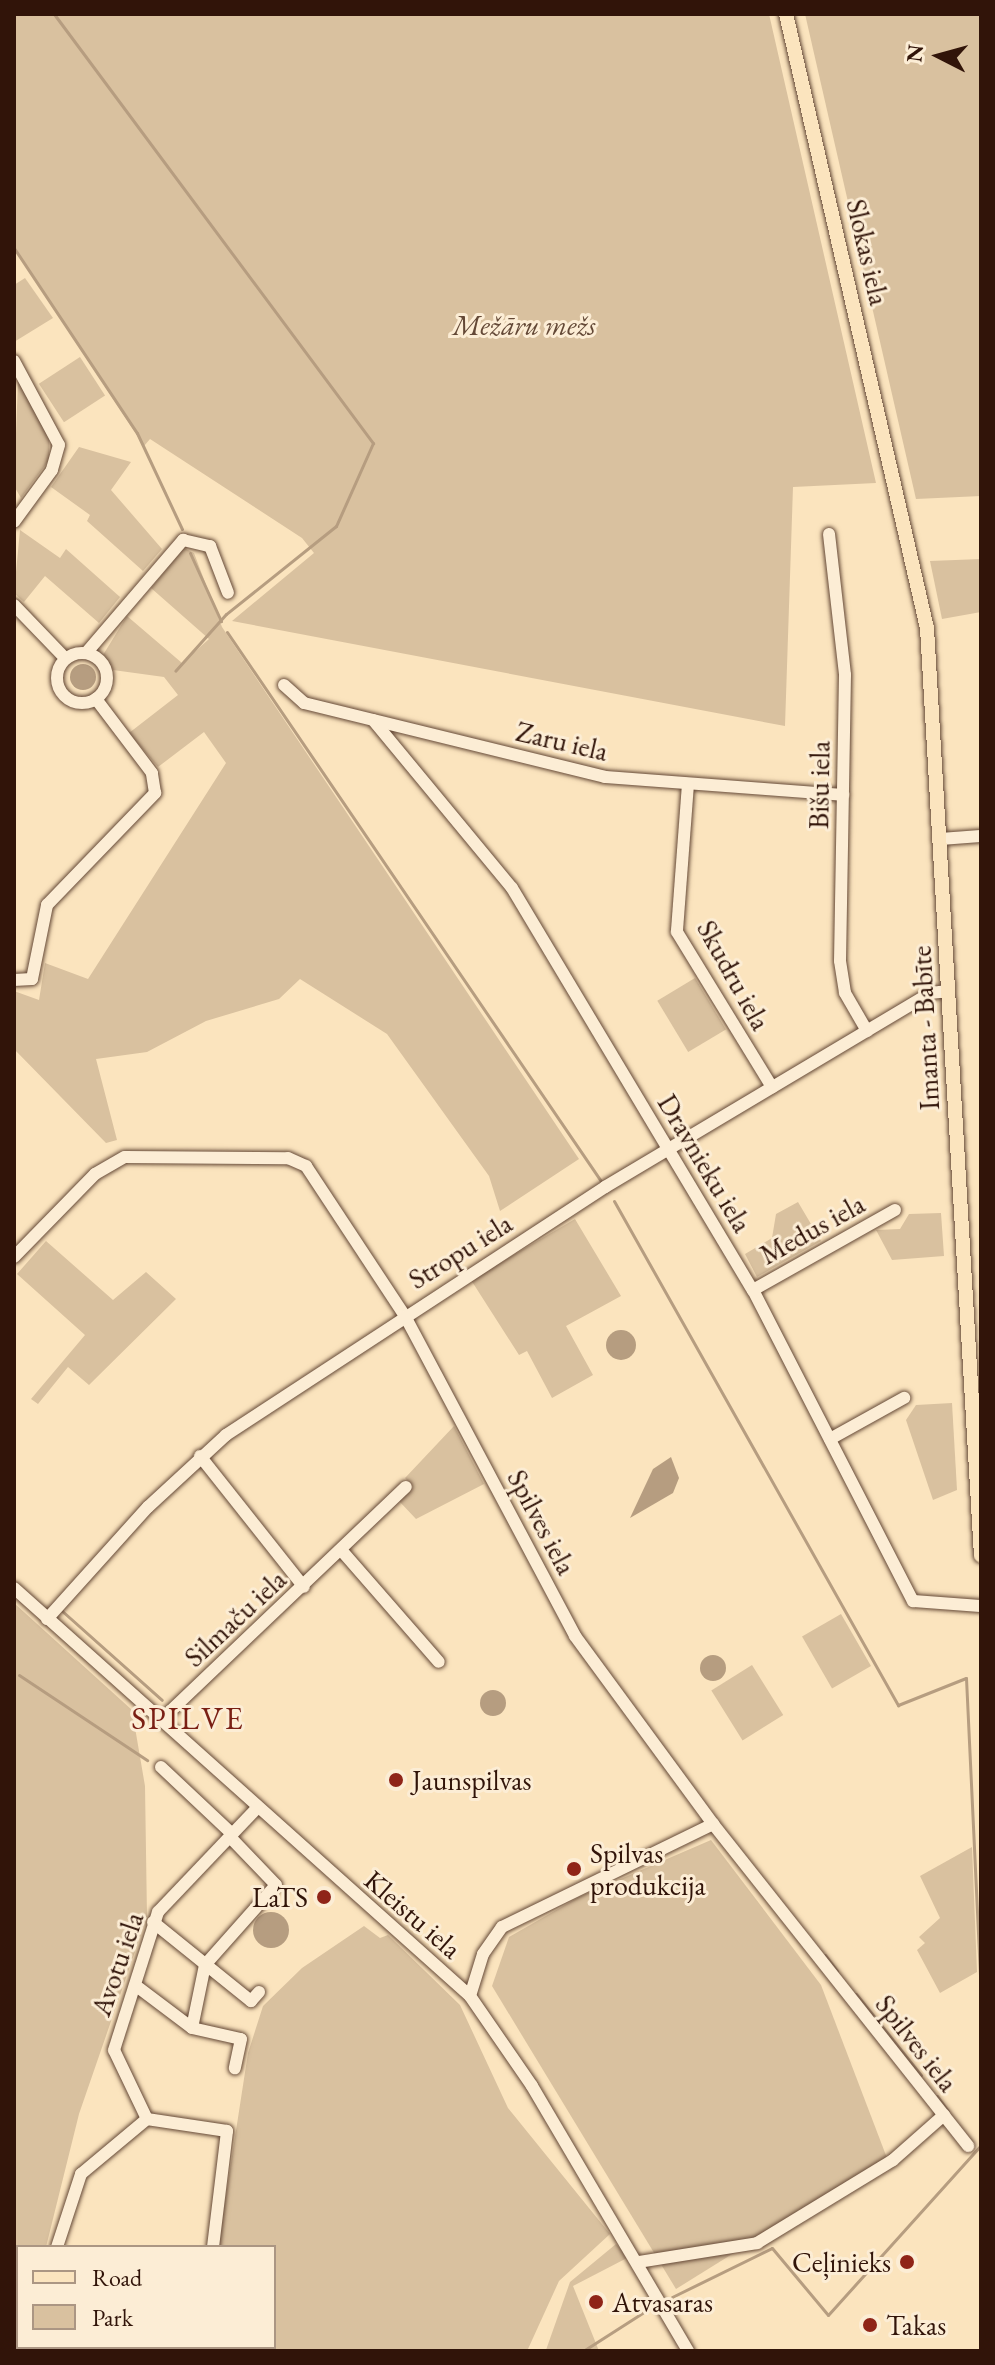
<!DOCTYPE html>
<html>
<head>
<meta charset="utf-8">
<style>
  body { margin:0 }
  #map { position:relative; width:995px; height:2365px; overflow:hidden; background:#fbe4be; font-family:"EB Garamond",serif }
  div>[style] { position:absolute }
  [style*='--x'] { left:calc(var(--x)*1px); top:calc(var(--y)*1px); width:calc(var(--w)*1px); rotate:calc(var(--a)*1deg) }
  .green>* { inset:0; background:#d9c19f; transform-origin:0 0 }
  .water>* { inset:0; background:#b69d80 }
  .round { border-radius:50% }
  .stream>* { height:3px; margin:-1.5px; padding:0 1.5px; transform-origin:1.5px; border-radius:1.5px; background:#b69d80 }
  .roads { filter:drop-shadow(0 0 2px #644836) drop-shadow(0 0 2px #644836) }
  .minor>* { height:12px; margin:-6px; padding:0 6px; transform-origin:6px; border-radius:6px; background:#fcedd5 }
  .minor>.ring { margin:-6px; padding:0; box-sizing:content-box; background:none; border:12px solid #fcedd5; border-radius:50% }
  .major>* { height:14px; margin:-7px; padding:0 7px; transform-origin:7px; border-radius:7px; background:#fbe4be }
  .dots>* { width:22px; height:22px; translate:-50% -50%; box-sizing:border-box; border:4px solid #fcedd5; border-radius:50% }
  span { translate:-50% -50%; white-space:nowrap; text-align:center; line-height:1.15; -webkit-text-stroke:6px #fcedd5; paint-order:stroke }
  .street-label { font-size:28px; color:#311409 }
  .park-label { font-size:28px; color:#634836; font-style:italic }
  .poi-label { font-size:28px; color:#311409 }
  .left { translate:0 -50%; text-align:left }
  .right { translate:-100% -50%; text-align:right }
  .quarter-label { font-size:32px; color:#7a1f14; letter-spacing:2px }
  .frame { position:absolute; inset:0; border:16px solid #311409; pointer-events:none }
  .legend { position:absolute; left:16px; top:2245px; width:260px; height:104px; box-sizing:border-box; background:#fcedd5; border:2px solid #ab9683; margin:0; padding:10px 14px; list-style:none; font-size:24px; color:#311409 }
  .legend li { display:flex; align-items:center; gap:16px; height:40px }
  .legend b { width:40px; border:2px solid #ab9683 }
  .north { position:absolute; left:899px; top:16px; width:80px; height:80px; -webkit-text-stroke:6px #fcedd5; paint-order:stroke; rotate:276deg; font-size:22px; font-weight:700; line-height:32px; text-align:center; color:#311409 }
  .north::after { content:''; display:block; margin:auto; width:28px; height:36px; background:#311409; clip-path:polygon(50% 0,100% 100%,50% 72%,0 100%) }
</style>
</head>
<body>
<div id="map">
  <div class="green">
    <div style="clip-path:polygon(14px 14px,769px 14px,876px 483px,793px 487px,785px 726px,232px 621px,314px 553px,302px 538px,150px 439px,144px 446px,14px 248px)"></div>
    <div style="clip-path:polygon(805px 14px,981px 14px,981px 496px,916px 499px)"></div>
    <div style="clip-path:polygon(25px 278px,53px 318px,14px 342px,14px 285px)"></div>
    <div style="left:80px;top:357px;width:46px;height:49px;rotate:57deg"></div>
    <div style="clip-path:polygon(18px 381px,49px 431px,49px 460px,21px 498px,14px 486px)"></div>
    <div style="clip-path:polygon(79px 447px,131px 462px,111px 490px,162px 549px,143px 571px,87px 521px,90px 515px,51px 487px)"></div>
    <div style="clip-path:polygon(20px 530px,60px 558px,66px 549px,120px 597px,99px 623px,45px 576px,24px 602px,14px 593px)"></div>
    <div style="clip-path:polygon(184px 548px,194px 553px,222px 627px,579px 1159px,500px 1211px,489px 1176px,387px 1034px,300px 979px,279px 999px,206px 1021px,147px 1052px,96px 1059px,117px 1140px,106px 1143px,14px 1049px,14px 991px,39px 1000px,45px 963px,88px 979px,226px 763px,204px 732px,158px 767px,129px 733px,178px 695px,164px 677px,113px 670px,103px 655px,127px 616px,182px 663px,209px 639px,151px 588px)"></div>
    <div style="clip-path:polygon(981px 559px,981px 612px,942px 619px,930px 561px)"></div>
    <div style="left:695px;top:978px;width:60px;height:44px;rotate:59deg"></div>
    <div style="clip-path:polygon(798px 1202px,821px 1241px,757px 1277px,745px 1254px,772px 1238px,776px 1214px)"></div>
    <div style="clip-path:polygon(941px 1213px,944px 1256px,892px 1260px,876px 1230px,900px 1229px,909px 1214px)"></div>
    <div style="clip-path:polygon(575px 1219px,621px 1296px,566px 1326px,593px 1375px,552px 1398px,527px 1351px,519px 1355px,471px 1280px)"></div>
    <div style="clip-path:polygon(46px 1241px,113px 1300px,146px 1272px,176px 1299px,89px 1385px,68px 1367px,38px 1404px,31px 1399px,85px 1335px,17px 1274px)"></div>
    <div style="clip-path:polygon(952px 1403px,957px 1490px,933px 1500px,906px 1420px,916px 1405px)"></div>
    <div style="clip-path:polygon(454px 1426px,484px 1484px,416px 1519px,399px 1501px,413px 1487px,405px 1478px)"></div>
    <div style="clip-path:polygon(14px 1603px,132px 1710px,145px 1786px,147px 1917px,79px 2114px,46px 2247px,18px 2247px,21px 2351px,14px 2351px)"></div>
    <div style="left:841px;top:1614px;width:60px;height:45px;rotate:60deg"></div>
    <div style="left:752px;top:1665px;width:59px;height:48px;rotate:58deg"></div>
    <div style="clip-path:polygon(711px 1840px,821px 1985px,887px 2158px,676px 2289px,492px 1986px,509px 1937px,579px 1897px)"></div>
    <div style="clip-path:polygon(972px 1847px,977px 1972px,940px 1993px,917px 1950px,925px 1943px,919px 1937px,940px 1918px,920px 1876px)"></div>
    <div style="clip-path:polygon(364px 1926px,380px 1938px,388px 1935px,460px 2005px,508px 2108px,610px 2234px,559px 2281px,528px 2349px,546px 2350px,570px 2282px,616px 2244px,624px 2253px,627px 2258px,573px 2286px,599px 2351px,205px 2351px,274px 2347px,274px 2247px,218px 2247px,248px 2053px,263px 2006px,302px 1968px)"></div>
  </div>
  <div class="water">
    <div class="round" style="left:70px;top:664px;width:26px;height:26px"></div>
    <div class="round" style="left:606px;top:1330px;width:30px;height:30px"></div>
    <div style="clip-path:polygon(671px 1457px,679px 1478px,673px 1493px,630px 1518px,653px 1469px)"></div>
    <div class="round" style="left:700px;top:1655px;width:26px;height:26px"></div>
    <div class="round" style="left:480px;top:1690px;width:26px;height:26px"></div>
    <div class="round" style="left:253px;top:1912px;width:36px;height:36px"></div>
  </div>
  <div class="stream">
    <div style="--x:54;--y:14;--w:535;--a:53.37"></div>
    <div style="--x:373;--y:443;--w:91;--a:114"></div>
    <div style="--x:336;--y:526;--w:141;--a:141.3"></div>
    <div style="--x:226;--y:614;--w:76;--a:131.8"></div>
    <div style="--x:14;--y:248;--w:222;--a:56.4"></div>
    <div style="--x:137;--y:433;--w:106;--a:64.9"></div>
    <div style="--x:190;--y:553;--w:75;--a:65.5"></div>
    <div style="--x:227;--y:632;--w:668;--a:55.74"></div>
    <div style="--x:614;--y:1201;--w:579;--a:60.6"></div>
    <div style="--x:898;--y:1705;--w:73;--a:-21.7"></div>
    <div style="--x:966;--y:1678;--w:322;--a:87.3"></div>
    <div style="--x:61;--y:1610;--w:135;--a:41.7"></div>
    <div style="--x:19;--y:1675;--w:154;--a:33.6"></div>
    <div style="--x:825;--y:1955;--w:20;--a:53"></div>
    <div style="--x:856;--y:1994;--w:104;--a:51.3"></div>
    <div style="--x:937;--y:2096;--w:19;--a:54"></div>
    <div style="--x:672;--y:2297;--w:111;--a:-26.1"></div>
    <div style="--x:772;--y:2248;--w:87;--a:50.1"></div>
    <div style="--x:828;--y:2315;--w:229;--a:-48"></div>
    <div style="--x:583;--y:2351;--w:83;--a:-32.7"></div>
  </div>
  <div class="roads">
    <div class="minor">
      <div style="--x:14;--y:361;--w:95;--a:61.8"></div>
      <div style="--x:59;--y:445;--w:26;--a:106"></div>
      <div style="--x:52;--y:470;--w:64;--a:126.2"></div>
      <div style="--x:829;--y:534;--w:142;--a:83.5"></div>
      <div style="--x:845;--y:675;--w:286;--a:91"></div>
      <div style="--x:840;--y:961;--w:32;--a:81"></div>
      <div style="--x:845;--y:993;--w:44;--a:59.9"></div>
      <div style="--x:14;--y:605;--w:74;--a:46.1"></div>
      <div style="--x:87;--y:652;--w:148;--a:-49.4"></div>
      <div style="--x:183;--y:540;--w:28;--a:13"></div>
      <div style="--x:210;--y:546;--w:50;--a:69"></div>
      <div class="ring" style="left:57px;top:653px;width:38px;height:38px"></div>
      <div style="--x:284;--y:685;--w:27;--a:42"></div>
      <div style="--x:304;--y:703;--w:310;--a:13.8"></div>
      <div style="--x:605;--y:777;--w:239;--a:4.3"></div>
      <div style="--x:373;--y:720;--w:218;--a:50.4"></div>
      <div style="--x:512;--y:888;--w:469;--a:59.1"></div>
      <div style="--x:753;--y:1290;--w:350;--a:62.8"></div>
      <div style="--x:913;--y:1601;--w:68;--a:4.2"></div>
      <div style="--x:688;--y:784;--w:148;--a:94.3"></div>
      <div style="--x:677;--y:932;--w:182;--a:58.5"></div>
      <div style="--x:940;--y:839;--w:41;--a:-4.2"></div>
      <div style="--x:14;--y:980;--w:18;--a:-3"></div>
      <div style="--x:32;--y:979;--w:76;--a:-78.5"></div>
      <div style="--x:47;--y:905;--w:156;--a:-46"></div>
      <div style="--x:155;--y:793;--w:20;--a:-99"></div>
      <div style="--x:152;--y:773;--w:93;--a:-127.1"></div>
      <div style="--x:14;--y:1257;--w:116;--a:-45.7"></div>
      <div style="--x:95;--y:1174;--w:34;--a:-30"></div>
      <div style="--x:125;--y:1157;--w:163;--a:0.4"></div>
      <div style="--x:288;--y:1158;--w:20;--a:24"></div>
      <div style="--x:306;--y:1166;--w:180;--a:56.6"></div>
      <div style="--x:405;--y:1316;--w:362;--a:62"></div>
      <div style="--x:575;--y:1636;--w:233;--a:53.7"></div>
      <div style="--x:713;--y:1824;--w:411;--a:51.6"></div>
      <div style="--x:753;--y:1290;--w:163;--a:-29.4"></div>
      <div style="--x:830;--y:1439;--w:85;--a:-29"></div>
      <div style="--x:200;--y:1456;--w:167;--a:51.6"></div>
      <div style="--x:342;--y:1551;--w:147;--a:48.9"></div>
      <div style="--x:14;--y:1588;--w:612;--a:41.82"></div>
      <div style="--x:470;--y:1996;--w:109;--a:55.4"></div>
      <div style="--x:532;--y:2086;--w:308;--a:59.5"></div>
      <div style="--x:47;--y:1619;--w:151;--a:-48"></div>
      <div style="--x:148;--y:1507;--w:106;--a:-42.7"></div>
      <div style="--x:226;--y:1435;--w:453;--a:-33.2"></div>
      <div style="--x:605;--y:1187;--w:378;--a:-30.8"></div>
      <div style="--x:930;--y:993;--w:19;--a:-6"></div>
      <div style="--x:161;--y:1720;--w:338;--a:-43.6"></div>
      <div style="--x:161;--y:1767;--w:98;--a:43.3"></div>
      <div style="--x:230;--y:1837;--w:66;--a:46.2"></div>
      <div style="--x:276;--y:1885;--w:107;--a:131.6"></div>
      <div style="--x:205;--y:1965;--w:64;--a:101.7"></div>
      <div style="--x:192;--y:2028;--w:50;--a:12.7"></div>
      <div style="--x:241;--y:2039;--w:30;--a:102"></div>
      <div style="--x:153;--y:1922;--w:126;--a:38.9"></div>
      <div style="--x:251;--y:2001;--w:12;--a:-48"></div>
      <div style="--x:139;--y:1988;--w:66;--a:37"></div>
      <div style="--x:470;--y:1996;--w:44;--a:-72.8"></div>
      <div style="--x:483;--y:1954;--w:33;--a:-55"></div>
      <div style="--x:502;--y:1927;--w:235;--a:-26"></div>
      <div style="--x:57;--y:2247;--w:77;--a:-71.8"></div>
      <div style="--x:81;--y:2174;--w:86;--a:-39.8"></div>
      <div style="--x:213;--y:2247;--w:117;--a:-83.1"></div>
      <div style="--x:227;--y:2131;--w:81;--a:-171.5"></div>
      <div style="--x:147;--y:2119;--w:76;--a:-115.6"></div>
      <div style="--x:114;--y:2050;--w:145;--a:-72.3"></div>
      <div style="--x:158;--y:1912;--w:145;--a:-46.4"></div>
      <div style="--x:639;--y:2262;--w:120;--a:-9.1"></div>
      <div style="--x:757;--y:2243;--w:159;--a:-31.4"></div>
      <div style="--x:893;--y:2160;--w:68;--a:-41.4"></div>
      <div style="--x:32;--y:2351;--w:4;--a:-90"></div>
    </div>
    <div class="major">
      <div style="--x:786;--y:14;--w:630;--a:77.07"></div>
      <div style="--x:927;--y:628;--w:929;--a:86.67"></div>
    </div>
  </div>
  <div class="dots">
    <div style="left:396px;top:1780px;background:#8f2418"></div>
    <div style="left:574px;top:1869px;background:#8f2418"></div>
    <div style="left:324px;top:1897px;background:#8f2418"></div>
    <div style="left:907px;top:2262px;background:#8f2418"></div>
    <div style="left:596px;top:2302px;background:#8f2418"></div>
    <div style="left:870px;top:2325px;background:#8f2418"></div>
  </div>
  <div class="street-label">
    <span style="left:868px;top:252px;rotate:77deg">Slokas iela</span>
    <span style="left:562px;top:741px;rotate:13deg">Zaru iela</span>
    <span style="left:819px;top:785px;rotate:-89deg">Bišu iela</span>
    <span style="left:734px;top:975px;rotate:61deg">Skudru iela</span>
    <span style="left:925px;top:1028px;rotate:-93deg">Imanta - Babīte</span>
    <span style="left:705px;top:1163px;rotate:59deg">Dravnieku iela</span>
    <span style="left:812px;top:1229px;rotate:-29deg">Medus iela</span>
    <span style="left:460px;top:1251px;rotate:-32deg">Stropu iela</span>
    <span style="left:542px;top:1522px;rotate:62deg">Spilves iela</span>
    <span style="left:235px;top:1618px;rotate:-43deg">Silmaču iela</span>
    <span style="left:413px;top:1914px;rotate:41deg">Kleistu iela</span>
    <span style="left:117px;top:1964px;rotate:-71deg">Avotu iela</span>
    <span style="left:917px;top:2043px;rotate:52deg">Spilves iela</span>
  </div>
  <div class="park-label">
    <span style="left:524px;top:325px">Mežāru mežs</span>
  </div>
  <div class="poi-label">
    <span class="left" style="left:412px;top:1780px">Jaunspilvas</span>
    <span class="left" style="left:590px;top:1869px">Spilvas<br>produkcija</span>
    <span class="right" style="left:308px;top:1897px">LaTS</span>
    <span class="right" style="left:891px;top:2262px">Ceļinieks</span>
    <span class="left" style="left:612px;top:2302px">Atvasaras</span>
    <span class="left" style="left:886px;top:2325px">Takas</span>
  </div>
  <div class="quarter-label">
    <span style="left:188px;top:1718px">SPILVE</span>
  </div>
  <div class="frame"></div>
  <ul class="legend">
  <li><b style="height:10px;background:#fbe4be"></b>Road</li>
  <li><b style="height:22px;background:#d9c19f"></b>Park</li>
  </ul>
  <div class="north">N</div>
</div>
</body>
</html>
